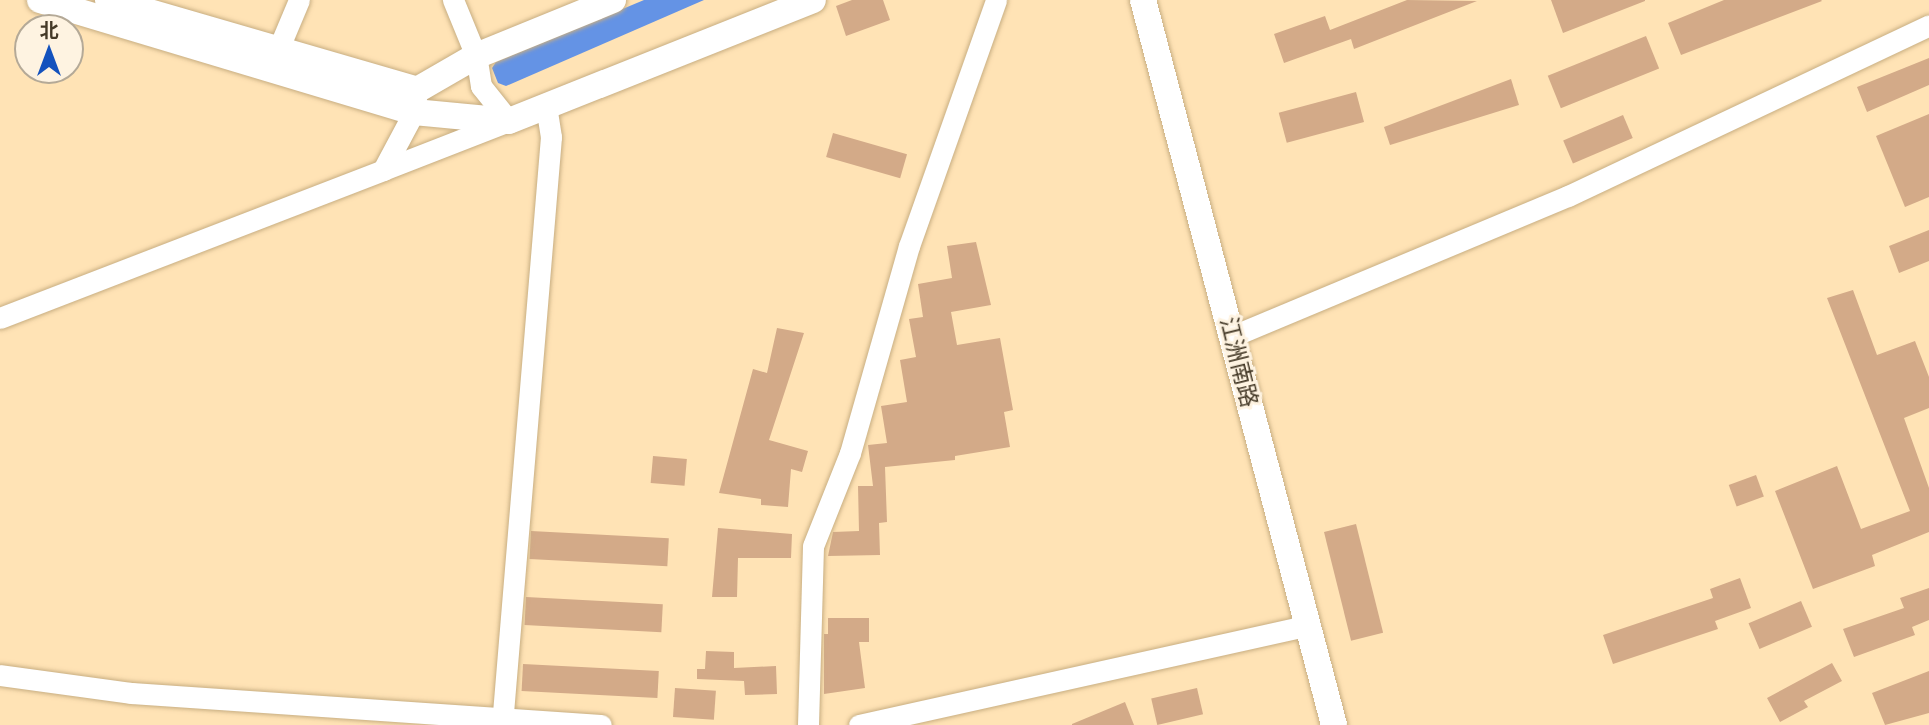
<!DOCTYPE html>
<html>
<head>
<meta charset="utf-8">
<style>
  body { margin:0 }
  #map { position:relative; width:1929px; height:725px; overflow:hidden; background:#ffe3b5; font-family:"Archivo Narrow","Noto Sans SC",sans-serif }
  div>[style] { position:absolute }
  [style*='--x'] { left:calc(var(--x)*1px); top:calc(var(--y)*1px); width:calc(var(--w)*1px); rotate:calc(var(--a)*1deg) }
  .water>* { inset:0; background:#6493e5 }
  .building>* { inset:0; background:#d3aa88; transform-origin:0 0 }
  .roads { filter:drop-shadow(0 0 2px #c8ae82) drop-shadow(0 0 2px #c8ae82) }
  .minor>* { height:21px; margin:-10.5px; padding:0 10.5px; transform-origin:10.5px; border-radius:10.5px; background:#fff }
  .major>* { height:26px; margin:-13px; padding:0 13px; transform-origin:13px; border-radius:13px; background:#fff }
  span { translate:-50% -50%; white-space:nowrap; text-align:center; line-height:1.15; -webkit-text-stroke:6px #fef3e1; paint-order:stroke }
  .street-label { font-size:23px; color:#443927 }
  .north { position:absolute; left:14px; top:14px; width:70px; height:70px; box-sizing:border-box; background:#fef3e1; border:2px solid #b4a997; border-radius:50%; rotate:0deg; font-size:19px; font-weight:700; line-height:28px; text-align:center; color:#443927 }
  .north::after { content:''; display:block; margin:auto; width:24px; height:32px; background:#1452bd; clip-path:polygon(50% 0,100% 100%,50% 72%,0 100%) }
</style>
</head>
<body>
<div id="map">
  <div class="water">
    <div style="clip-path:polygon(644px 0,704px 0,506px 86px,498px 83px,492px 68px,496px 62px)"></div>
  </div>
  <div class="building">
    <div style="clip-path:polygon(852px 0,883px 0,890px 20px,846px 36px,836px 6px)"></div>
    <div style="clip-path:polygon(1407px 0,1477px 1px,1354px 49px,1351px 39px,1284px 63px,1274px 34px,1325px 16px,1330px 30px)"></div>
    <div style="clip-path:polygon(1551px 0,1645px 0,1645px 1px,1563px 33px)"></div>
    <div style="clip-path:polygon(1724px 0,1821px 0,1822px 1px,1681px 55px,1668px 23px)"></div>
    <div style="left:1646px;top:36px;width:35px;height:106px;rotate:68deg"></div>
    <div style="clip-path:polygon(1929px 58px,1929px 85px,1867px 112px,1857px 87px)"></div>
    <div style="clip-path:polygon(1511px 79px,1519px 105px,1390px 145px,1384px 127px)"></div>
    <div style="left:1356px;top:92px;width:31px;height:80px;rotate:75deg"></div>
    <div style="clip-path:polygon(1929px 114px,1929px 197px,1905px 207px,1876px 136px)"></div>
    <div style="left:1623px;top:115px;width:25px;height:65px;rotate:67deg"></div>
    <div style="left:833px;top:133px;width:77px;height:25px;rotate:16deg"></div>
    <div style="clip-path:polygon(1929px 230px,1929px 261px,1899px 273px,1889px 246px)"></div>
    <div style="clip-path:polygon(976px 242px,991px 305px,951px 312px,957px 345px,1000px 338px,1013px 410px,1004px 412px,1010px 447px,955px 456px,955px 460px,885px 467px,887px 522px,879px 523px,880px 555px,828px 556px,833px 532px,859px 531px,858px 486px,873px 486px,868px 445px,887px 443px,881px 406px,907px 402px,900px 360px,916px 357px,909px 319px,923px 317px,918px 284px,952px 278px,947px 246px)"></div>
    <div style="clip-path:polygon(1853px 290px,1877px 355px,1915px 341px,1929px 377px,1929px 408px,1904px 418px,1929px 488px,1929px 532px,1872px 555px,1875px 566px,1813px 589px,1775px 491px,1837px 466px,1861px 529px,1910px 511px,1827px 298px)"></div>
    <div style="clip-path:polygon(777px 328px,804px 333px,769px 440px,808px 451px,802px 472px,791px 469px,788px 507px,761px 505px,761px 499px,719px 493px,753px 369px,767px 373px)"></div>
    <div style="left:653px;top:456px;width:34px;height:27px;rotate:5deg"></div>
    <div style="left:1756px;top:475px;width:23px;height:29px;rotate:70deg"></div>
    <div style="left:1356px;top:524px;width:112px;height:33px;rotate:76deg"></div>
    <div style="clip-path:polygon(718px 528px,792px 534px,791px 558px,738px 558px,737px 597px,712px 597px)"></div>
    <div style="left:531px;top:531px;width:138px;height:28px;rotate:3deg"></div>
    <div style="clip-path:polygon(1740px 578px,1751px 608px,1715px 621px,1718px 629px,1613px 664px,1603px 635px,1713px 598px,1710px 589px)"></div>
    <div style="clip-path:polygon(1929px 588px,1929px 620px,1912px 627px,1915px 635px,1854px 657px,1843px 629px,1904px 608px,1900px 598px)"></div>
    <div style="left:526px;top:597px;width:137px;height:28px;rotate:3deg"></div>
    <div style="left:1801px;top:601px;width:28px;height:57px;rotate:67deg"></div>
    <div style="clip-path:polygon(828px 618px,869px 618px,869px 642px,859px 642px,865px 688px,824px 694px,824px 634px,828px 634px)"></div>
    <div style="clip-path:polygon(706px 651px,734px 652px,734px 668px,776px 666px,777px 694px,745px 695px,744px 681px,697px 679px,697px 669px,705px 669px)"></div>
    <div style="clip-path:polygon(1832px 663px,1842px 681px,1804px 701px,1808px 707px,1780px 722px,1767px 698px)"></div>
    <div style="left:523px;top:664px;width:136px;height:27px;rotate:3deg"></div>
    <div style="clip-path:polygon(1929px 671px,1929px 713px,1885px 725px,1872px 693px)"></div>
    <div style="left:675px;top:688px;width:41px;height:29px;rotate:4deg"></div>
    <div style="left:1197px;top:688px;width:27px;height:47px;rotate:77deg"></div>
    <div style="clip-path:polygon(1125px 702px,1134px 725px,1072px 725px,1072px 724px)"></div>
  </div>
  <div class="roads">
    <div class="minor">
      <div style="--x:278;--y:50;--w:54;--a:-67.2"></div>
      <div style="--x:383;--y:170;--w:135;--a:-21.3"></div>
      <div style="--x:509;--y:121;--w:45;--a:-128.7"></div>
      <div style="--x:481;--y:86;--w:30;--a:-99"></div>
      <div style="--x:476;--y:56;--w:61;--a:-112.3"></div>
      <div style="--x:0;--y:318;--w:411;--a:-21.1"></div>
      <div style="--x:383;--y:170;--w:66;--a:-61.9"></div>
      <div style="--x:414;--y:112;--w:15;--a:-82"></div>
      <div style="--x:1233;--y:336;--w:363;--a:-22.7"></div>
      <div style="--x:1568;--y:196;--w:399;--a:-25.3"></div>
      <div style="--x:0;--y:675;--w:132;--a:7.8"></div>
      <div style="--x:131;--y:693;--w:471;--a:3.9"></div>
      <div style="--x:502;--y:725;--w:590;--a:-85.24"></div>
      <div style="--x:551;--y:137;--w:30;--a:-99"></div>
      <div style="--x:808;--y:725;--w:179;--a:-88.4"></div>
      <div style="--x:813;--y:546;--w:100;--a:-68.3"></div>
      <div style="--x:850;--y:453;--w:215;--a:-74.1"></div>
      <div style="--x:909;--y:246;--w:261;--a:-70.5"></div>
      <div style="--x:859;--y:725;--w:458;--a:-12.5"></div>
    </div>
    <div class="major">
      <div style="--x:40;--y:0;--w:390;--a:16.7"></div>
      <div style="--x:414;--y:112;--w:95;--a:5.4"></div>
      <div style="--x:509;--y:121;--w:327;--a:-21.7"></div>
      <div style="--x:108;--y:0;--w:322;--a:16.2"></div>
      <div style="--x:417;--y:90;--w:68;--a:-30"></div>
      <div style="--x:476;--y:56;--w:148;--a:-22.2"></div>
      <div style="--x:1143;--y:0;--w:750;--a:75.24"></div>
    </div>
  </div>
  <div class="street-label">
    <span style="left:1239px;top:362px;rotate:76deg">江洲南路</span>
  </div>
  <div class="north">北</div>
</div>
</body>
</html>
